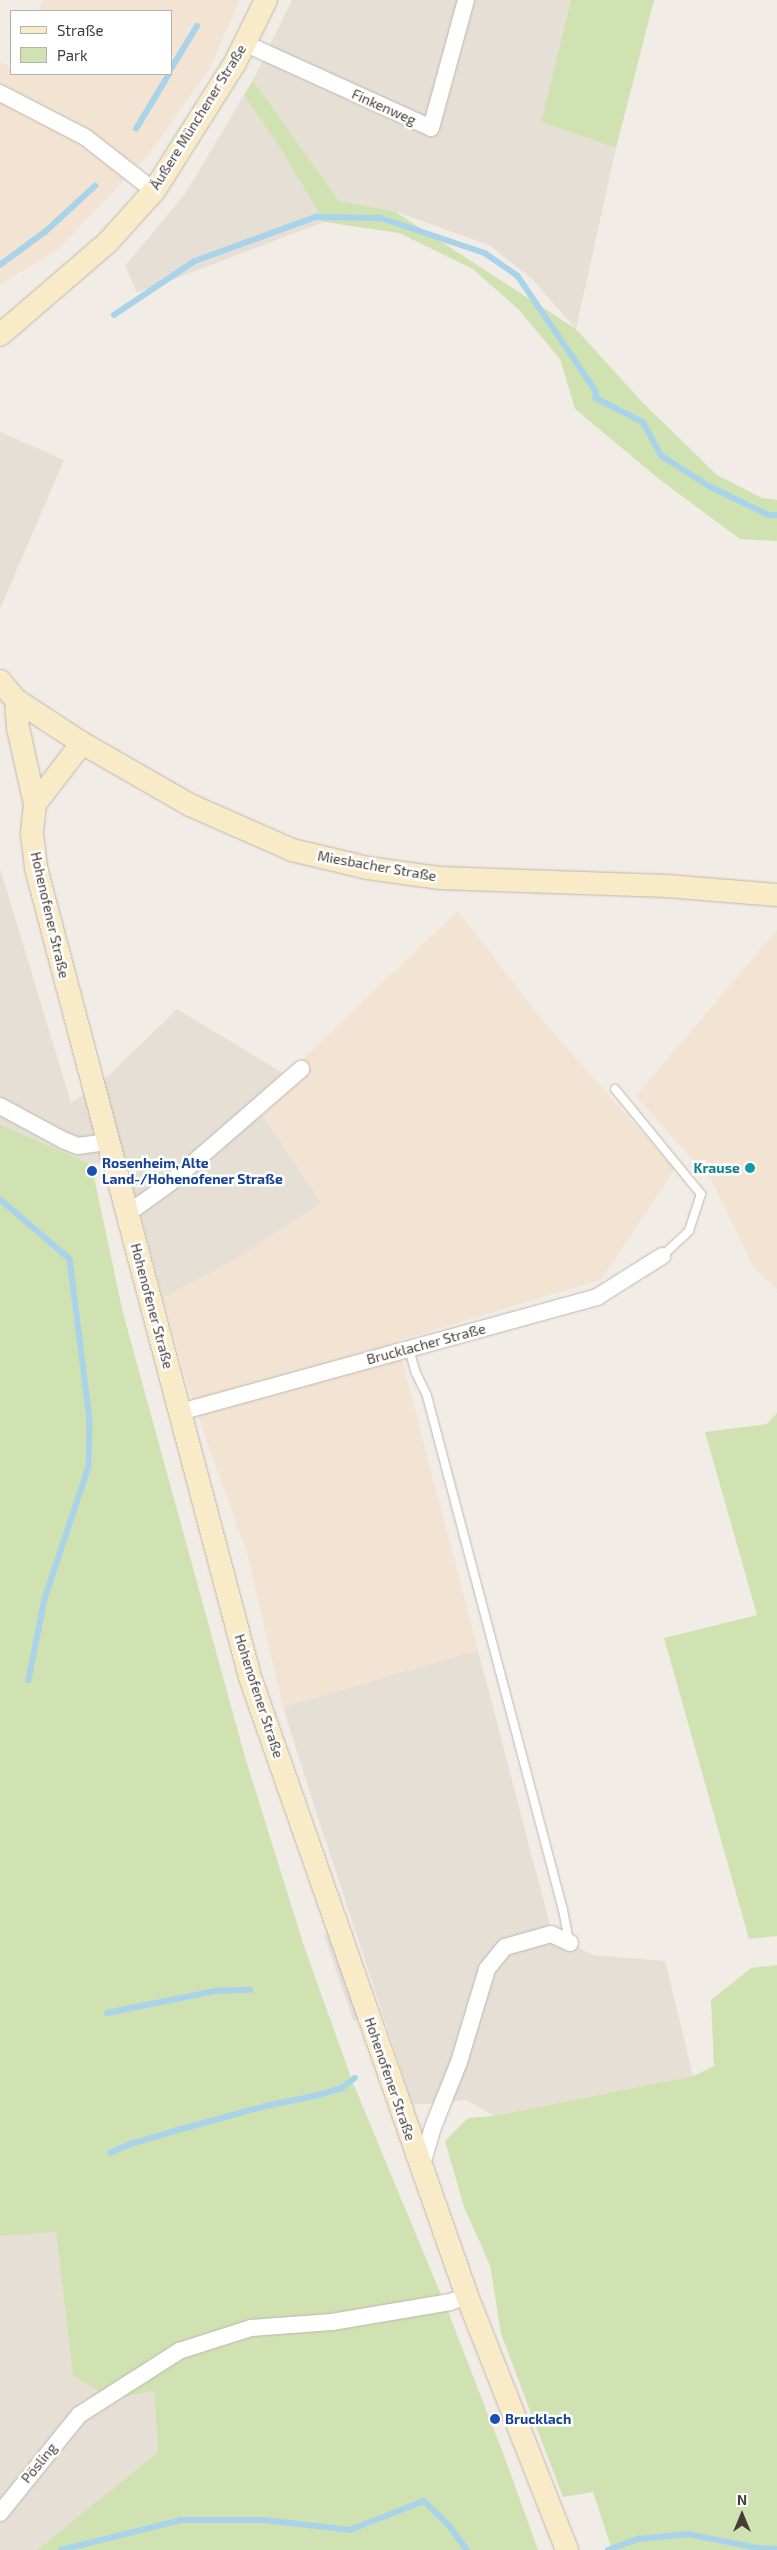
<!DOCTYPE html>
<html>
<head>
<meta charset="utf-8">
<style>
  body { margin:0 }
  #map { position:relative; width:777px; height:2550px; overflow:hidden; background:#f1ede6; font-family:"Exo 2",sans-serif }
  div>[style] { position:absolute }
  [style*='--x'] { left:calc(var(--x)*1px); top:calc(var(--y)*1px); width:calc(var(--w)*1px); rotate:calc(var(--a)*1deg) }
  .residential>* { inset:0; background:#e5dfd5 }
  .commercial>* { inset:0; background:#f2e3d3 }
  .green>* { inset:0; background:#d0e2b2 }
  .parking>* { inset:0; background:#e3e0de; transform-origin:0 0 }
  .stream>* { height:5.5px; margin:-2.75px; padding:0 2.75px; transform-origin:2.75px; border-radius:2.75px; background:#a8d3e9 }
  .roads { filter:drop-shadow(0 0 1px #bfb7ad) drop-shadow(0 0 1px #bfb7ad) }
  .service>* { height:8px; margin:-4px; padding:0 4px; transform-origin:4px; border-radius:4px; background:#fff }
  .minor>* { height:16px; margin:-8px; padding:0 8px; transform-origin:8px; border-radius:8px; background:#fff }
  .secondary>* { height:22px; margin:-11px; padding:0 11px; transform-origin:11px; border-radius:11px; background:#f9eac8 }
  .dots>* { width:14px; height:14px; translate:-50% -50%; box-sizing:border-box; border:2px solid #fff; border-radius:50% }
  span { translate:-50% -50%; white-space:nowrap; text-align:center; line-height:1.15; -webkit-text-stroke:5px #fff; paint-order:stroke }
  .street-label { font-size:14px; color:#433d36 }
  .transit-label { font-size:14px; color:#164399; font-weight:700 }
  .left { translate:0 -50%; text-align:left }
  .culture-label { font-size:14px; color:#0d838f; font-weight:700 }
  .right { translate:-100% -50%; text-align:right }
  .legend { position:absolute; left:10px; top:10px; width:162px; height:65px; box-sizing:border-box; background:#fff; border:1px solid #b4b1af; margin:0; padding:6px 9px; list-style:none; font-size:15px; color:#433d36 }
  .legend li { display:flex; align-items:center; gap:10px; height:25px }
  .legend b { width:25px; border:1px solid #b4b1af }
  .north { position:absolute; left:717px; top:2490px; width:50px; height:50px; -webkit-text-stroke:4px #fff; paint-order:stroke; rotate:0deg; font-size:14px; font-weight:700; line-height:20px; text-align:center; color:#433d36 }
  .north::after { content:''; display:block; margin:auto; width:18px; height:22px; background:#433d36; clip-path:polygon(50% 0,100% 100%,50% 72%,0 100%) }
</style>
</head>
<body>
<div id="map">
  <div class="residential">
    <div style="clip-path:polygon(292px 0,571px 0,541px 122px,616px 148px,576px 329px,531px 278px,489px 245px,394px 211px,339px 201px,253px 80px)"></div>
    <div style="clip-path:polygon(244px 95px,282px 151px,324px 222px,137px 293px,125px 266px,185px 194px)"></div>
    <div style="clip-path:polygon(0 432px,64px 460px,0 609px)"></div>
    <div style="clip-path:polygon(0 868px,71px 1103px,101px 1083px,177px 1009px,286px 1075px,253px 1101px,322px 1203px,234px 1260px,163px 1298px,127px 1166px,88px 1163px,0 1124px)"></div>
    <div style="clip-path:polygon(478px 1650px,552px 1933px,592px 1955px,665px 1961px,693px 2076px,494px 2116px,466px 2100px,413px 2105px,317px 1815px,283px 1707px)"></div>
    <div style="clip-path:polygon(56px 2231px,73px 2376px,112px 2399px,154px 2391px,158px 2452px,37px 2550px,0 2550px,0 2236px)"></div>
  </div>
  <div class="commercial">
    <div style="clip-path:polygon(42px 0,240px 0,209px 70px,148px 155px,56px 251px,0 284px,0 63px,11px 66px,11px 74px,171px 74px,171px 11px,39px 11px)"></div>
    <div style="clip-path:polygon(458px 911px,546px 1025px,675px 1169px,601px 1280px,397px 1341px,478px 1650px,283px 1707px,247px 1553px,191px 1397px,163px 1298px,234px 1260px,321px 1203px,253px 1101px,286px 1075px)"></div>
    <div style="clip-path:polygon(777px 930px,777px 1289px,753px 1266px,712px 1181px,636px 1096px)"></div>
  </div>
  <div class="green">
    <div style="clip-path:polygon(571px 0,654px 0,616px 148px,541px 122px)"></div>
    <div style="clip-path:polygon(253px 80px,339px 201px,394px 211px,576px 329px,642px 402px,717px 475px,762px 498px,777px 500px,777px 541px,740px 539px,659px 479px,575px 409px,560px 359px,519px 310px,473px 269px,399px 233px,324px 222px,282px 151px,244px 95px)"></div>
    <div style="clip-path:polygon(0 1124px,88px 1163px,94px 1177px,123px 1313px,245px 1757px,304px 1946px,353px 2083px,449px 2314px,506px 2461px,538px 2550px,37px 2550px,158px 2452px,154px 2391px,112px 2399px,73px 2376px,56px 2232px,0 2236px)"></div>
    <div style="clip-path:polygon(777px 1413px,777px 1936px,749px 1939px,664px 1638px,757px 1615px,705px 1432px,767px 1424px)"></div>
    <div style="clip-path:polygon(777px 1965px,777px 2550px,612px 2550px,593px 2492px,563px 2497px,501px 2334px,490px 2265px,464px 2207px,445px 2141px,468px 2118px,494px 2116px,693px 2076px,714px 2066px,711px 2000px,751px 1968px)"></div>
  </div>
  <div class="parking">
    <div style="left:338px;top:1930px;width:91px;height:15px;rotate:71deg"></div>
  </div>
  <div class="stream">
    <div style="--x:171;--y:69;--w:50;--a:-58.8"></div>
    <div style="--x:136;--y:129;--w:64;--a:-59"></div>
    <div style="--x:0;--y:265;--w:56;--a:-36.3"></div>
    <div style="--x:45;--y:232;--w:68;--a:-42.6"></div>
    <div style="--x:114;--y:315;--w:97;--a:-33.7"></div>
    <div style="--x:195;--y:261;--w:129;--a:-20"></div>
    <div style="--x:316;--y:217;--w:65;--a:0.9"></div>
    <div style="--x:381;--y:218;--w:110;--a:18.6"></div>
    <div style="--x:485;--y:253;--w:40;--a:34.9"></div>
    <div style="--x:518;--y:276;--w:139;--a:55.9"></div>
    <div style="--x:596;--y:391;--w:7;--a:90"></div>
    <div style="--x:596;--y:398;--w:53;--a:27.1"></div>
    <div style="--x:643;--y:422;--w:39;--a:61"></div>
    <div style="--x:662;--y:456;--w:58;--a:32.3"></div>
    <div style="--x:711;--y:487;--w:64;--a:25.8"></div>
    <div style="--x:769;--y:515;--w:8;--a:0"></div>
    <div style="--x:0;--y:1199;--w:92;--a:40.6"></div>
    <div style="--x:70;--y:1259;--w:162;--a:82.9"></div>
    <div style="--x:90;--y:1420;--w:47;--a:91.2"></div>
    <div style="--x:89;--y:1467;--w:139;--a:108.4"></div>
    <div style="--x:45;--y:1599;--w:83;--a:101.2"></div>
    <div style="--x:107;--y:2013;--w:110;--a:-11.5"></div>
    <div style="--x:215;--y:1991;--w:35;--a:-2"></div>
    <div style="--x:110;--y:2153;--w:20;--a:-24"></div>
    <div style="--x:128;--y:2145;--w:52;--a:-16.7"></div>
    <div style="--x:178;--y:2130;--w:91;--a:-15.3"></div>
    <div style="--x:266;--y:2106;--w:54;--a:-11.7"></div>
    <div style="--x:319;--y:2095;--w:24;--a:-17"></div>
    <div style="--x:342;--y:2088;--w:16;--a:-38"></div>
    <div style="--x:61;--y:2550;--w:124;--a:-14"></div>
    <div style="--x:181;--y:2520;--w:83;--a:0"></div>
    <div style="--x:264;--y:2520;--w:87;--a:6.6"></div>
    <div style="--x:350;--y:2530;--w:79;--a:-21.4"></div>
    <div style="--x:424;--y:2501;--w:35;--a:44"></div>
    <div style="--x:449;--y:2525;--w:31;--a:54"></div>
    <div style="--x:608;--y:2550;--w:33;--a:-20"></div>
    <div style="--x:639;--y:2539;--w:49;--a:-5.8"></div>
    <div style="--x:688;--y:2534;--w:71;--a:11.3"></div>
    <div style="--x:758;--y:2548;--w:19;--a:3"></div>
  </div>
  <div class="roads">
    <div class="service">
      <div style="--x:615;--y:1089;--w:136;--a:50.7"></div>
      <div style="--x:701;--y:1194;--w:39;--a:108"></div>
      <div style="--x:689;--y:1231;--w:37;--a:137"></div>
      <div style="--x:409;--y:1349;--w:25;--a:74"></div>
      <div style="--x:416;--y:1373;--w:25;--a:64"></div>
      <div style="--x:427;--y:1396;--w:532;--a:75.18"></div>
      <div style="--x:563;--y:1910;--w:32;--a:79"></div>
    </div>
    <div class="minor">
      <div style="--x:244;--y:43;--w:205;--a:24.4"></div>
      <div style="--x:431;--y:128;--w:133;--a:-74.7"></div>
      <div style="--x:0;--y:93;--w:96;--a:27.4"></div>
      <div style="--x:85;--y:137;--w:88;--a:38"></div>
      <div style="--x:0;--y:1106;--w:72;--a:28.4"></div>
      <div style="--x:63;--y:1140;--w:16;--a:22"></div>
      <div style="--x:78;--y:1146;--w:30;--a:-8"></div>
      <div style="--x:127;--y:1214;--w:53;--a:-35.8"></div>
      <div style="--x:170;--y:1183;--w:174;--a:-41"></div>
      <div style="--x:180;--y:1412;--w:433;--a:-15.4"></div>
      <div style="--x:597;--y:1297;--w:77;--a:-32.2"></div>
      <div style="--x:421;--y:2168;--w:43;--a:-73.7"></div>
      <div style="--x:433;--y:2127;--w:70;--a:-68.2"></div>
      <div style="--x:459;--y:2062;--w:97;--a:-73.2"></div>
      <div style="--x:487;--y:1969;--w:28;--a:-51"></div>
      <div style="--x:505;--y:1947;--w:48;--a:-15.8"></div>
      <div style="--x:551;--y:1934;--w:21;--a:25"></div>
      <div style="--x:0;--y:2513;--w:126;--a:-51.1"></div>
      <div style="--x:79;--y:2415;--w:119;--a:-32.6"></div>
      <div style="--x:179;--y:2351;--w:76;--a:-17.7"></div>
      <div style="--x:251;--y:2328;--w:81;--a:-4.2"></div>
      <div style="--x:332;--y:2322;--w:120;--a:-9.6"></div>
      <div style="--x:450;--y:2302;--w:18;--a:-19"></div>
    </div>
    <div class="secondary">
      <div style="--x:0;--y:335;--w:143;--a:-40.7"></div>
      <div style="--x:108;--y:242;--w:69;--a:-48"></div>
      <div style="--x:154;--y:191;--w:151;--a:-57.7"></div>
      <div style="--x:235;--y:63;--w:70;--a:-63.8"></div>
      <div style="--x:0;--y:681;--w:25;--a:50"></div>
      <div style="--x:16;--y:700;--w:79;--a:33.1"></div>
      <div style="--x:82;--y:743;--w:125;--a:29.9"></div>
      <div style="--x:190;--y:805;--w:111;--a:23.8"></div>
      <div style="--x:292;--y:850;--w:78;--a:13.3"></div>
      <div style="--x:368;--y:868;--w:73;--a:7.9"></div>
      <div style="--x:440;--y:878;--w:227;--a:2"></div>
      <div style="--x:667;--y:886;--w:110;--a:4.7"></div>
      <div style="--x:16;--y:700;--w:28;--a:86"></div>
      <div style="--x:18;--y:728;--w:78;--a:77.4"></div>
      <div style="--x:82;--y:743;--w:77;--a:127.6"></div>
      <div style="--x:35;--y:804;--w:30;--a:96"></div>
      <div style="--x:32;--y:834;--w:34;--a:83"></div>
      <div style="--x:36;--y:868;--w:837;--a:75.18"></div>
      <div style="--x:250;--y:1677;--w:656;--a:70.68"></div>
      <div style="--x:467;--y:2296;--w:273;--a:68.5"></div>
    </div>
  </div>
  <div class="dots">
    <div style="left:750px;top:1168px;background:#0f9aa8"></div>
    <div style="left:92px;top:1171px;background:#1a4fb4"></div>
    <div style="left:495px;top:2419px;background:#1a4fb4"></div>
  </div>
  <div class="street-label">
    <span style="left:384px;top:107px;rotate:24deg">Finkenweg</span>
    <span style="left:198px;top:117px;rotate:-58deg">Äußere Münchener Straße</span>
    <span style="left:377px;top:866px;rotate:10deg">Miesbacher Straße</span>
    <span style="left:50px;top:915px;rotate:77deg">Hohenofener Straße</span>
    <span style="left:152px;top:1306px;rotate:75deg">Hohenofener Straße</span>
    <span style="left:426px;top:1344px;rotate:-15deg">Brucklacher Straße</span>
    <span style="left:259px;top:1696px;rotate:72deg">Hohenofener Straße</span>
    <span style="left:390px;top:2079px;rotate:71deg">Hohenofener Straße</span>
    <span style="left:39px;top:2463px;rotate:-51deg">Pösling</span>
  </div>
  <div class="transit-label">
    <span class="left" style="left:102px;top:1171px">Rosenheim, Alte<br>Land-/Hohenofener Straße</span>
    <span class="left" style="left:505px;top:2419px">Brucklach</span>
  </div>
  <div class="culture-label">
    <span class="right" style="left:740px;top:1168px">Krause</span>
  </div>
  <ul class="legend">
  <li><b style="height:6px;background:#f9eac8"></b>Straße</li>
  <li><b style="height:14px;background:#d0e2b2"></b>Park</li>
  </ul>
  <div class="north">N</div>
</div>
</body>
</html>
